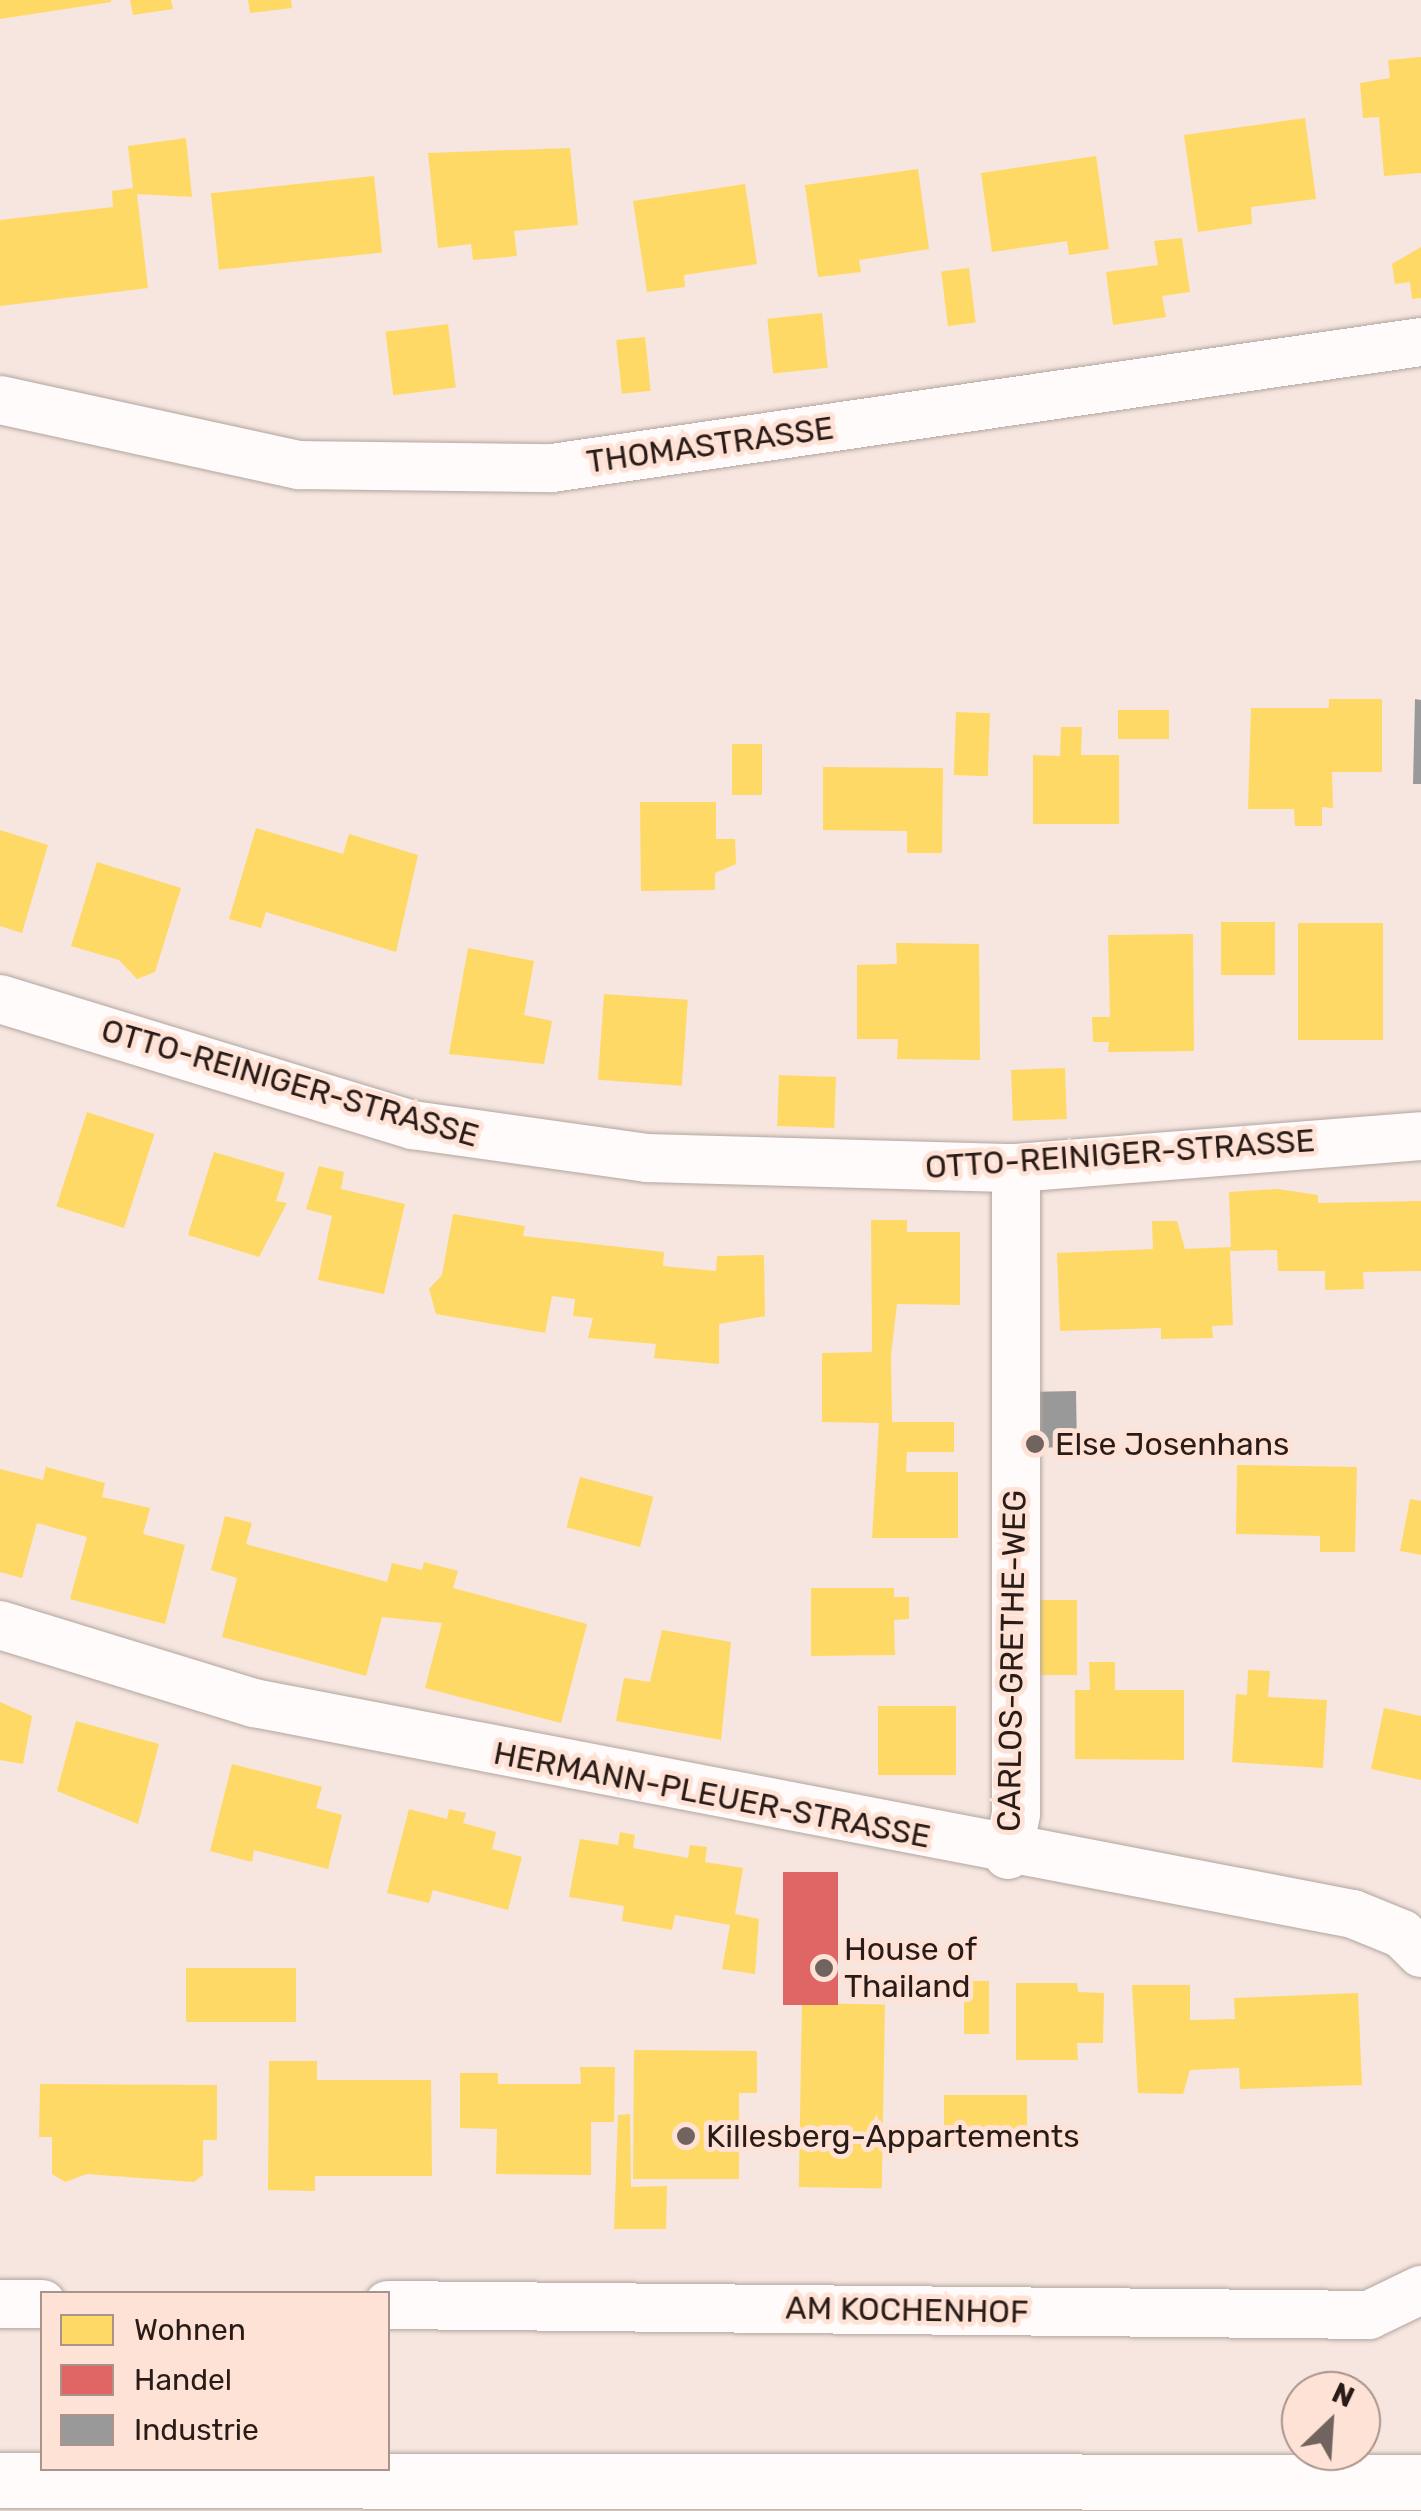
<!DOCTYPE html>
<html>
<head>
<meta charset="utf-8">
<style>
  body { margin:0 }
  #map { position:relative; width:1421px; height:2511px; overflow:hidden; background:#f6e6df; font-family:Rubik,sans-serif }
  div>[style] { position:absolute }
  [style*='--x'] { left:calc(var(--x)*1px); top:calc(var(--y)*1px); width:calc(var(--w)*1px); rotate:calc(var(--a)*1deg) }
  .homes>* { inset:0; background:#ffd966; transform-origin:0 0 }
  .shops>* { inset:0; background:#e06666; transform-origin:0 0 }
  .industry>* { inset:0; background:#999; transform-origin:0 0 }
  .roads { filter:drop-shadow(0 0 2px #b2a5a0) drop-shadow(0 0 2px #b2a5a0) }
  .minor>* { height:48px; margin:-24px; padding:0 24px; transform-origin:24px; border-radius:24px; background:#fefbfa }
  .secondary>* { height:55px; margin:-27.5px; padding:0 27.5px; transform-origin:27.5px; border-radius:27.5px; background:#fefbfa }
  .dots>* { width:28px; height:28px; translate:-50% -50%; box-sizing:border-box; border:5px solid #ffe2d6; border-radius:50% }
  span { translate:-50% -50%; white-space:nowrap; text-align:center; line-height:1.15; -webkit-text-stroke:10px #ffe2d6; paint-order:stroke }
  .street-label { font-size:32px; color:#291c18 }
  .poi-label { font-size:32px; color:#291c18 }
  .left { translate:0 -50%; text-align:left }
  .legend { position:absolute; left:40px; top:2291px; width:350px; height:180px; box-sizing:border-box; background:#ffe2d6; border:2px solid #a9938a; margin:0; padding:12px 18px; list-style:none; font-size:30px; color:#291c18 }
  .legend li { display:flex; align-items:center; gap:20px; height:50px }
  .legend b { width:50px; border:2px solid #a9938a }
  .north { position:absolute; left:1281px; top:2371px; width:100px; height:100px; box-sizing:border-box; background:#ffe2d6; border:2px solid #a9938a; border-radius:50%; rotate:25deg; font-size:28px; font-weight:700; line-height:40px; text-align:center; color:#291c18 }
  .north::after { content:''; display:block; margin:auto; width:35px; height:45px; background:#71635e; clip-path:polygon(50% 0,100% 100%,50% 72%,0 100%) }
</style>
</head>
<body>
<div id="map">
  <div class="homes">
    <div style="clip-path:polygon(0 0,111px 0,111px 2px,0 19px)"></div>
    <div style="clip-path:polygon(130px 0,171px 0,173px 9px,133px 15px)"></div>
    <div style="clip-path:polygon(248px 0,291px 0,292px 8px,250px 13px)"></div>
    <div style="clip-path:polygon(1421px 57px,1421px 173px,1384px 176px,1379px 117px,1363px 118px,1360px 83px,1390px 78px,1388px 60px)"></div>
    <div style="clip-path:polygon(1305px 118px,1316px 199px,1251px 207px,1252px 224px,1198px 232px,1184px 135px)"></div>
    <div style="clip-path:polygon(186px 138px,192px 197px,137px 194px,148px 288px,0 306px,0 220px,113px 207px,112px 191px,133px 188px,128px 146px)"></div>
    <div style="clip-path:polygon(570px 148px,578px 225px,514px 231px,517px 256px,473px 260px,471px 244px,438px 248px,428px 153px)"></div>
    <div style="clip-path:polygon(1096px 156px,1109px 249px,1069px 255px,1067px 241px,992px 252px,981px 173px)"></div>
    <div style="clip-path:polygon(918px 169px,929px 249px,859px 260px,861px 272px,818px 277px,805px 185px)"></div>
    <div style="left:374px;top:176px;width:77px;height:164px;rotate:84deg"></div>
    <div style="clip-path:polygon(745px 184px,757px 264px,684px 275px,685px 287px,647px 292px,633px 201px)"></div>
    <div style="clip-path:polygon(1182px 238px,1190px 292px,1162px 296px,1166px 317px,1113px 325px,1106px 272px,1158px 265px,1154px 241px)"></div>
    <div style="clip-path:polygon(1421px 247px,1421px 298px,1412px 299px,1410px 282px,1395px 284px,1392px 264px)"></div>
    <div style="left:969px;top:268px;width:55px;height:28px;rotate:83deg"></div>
    <div style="left:822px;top:313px;width:55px;height:55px;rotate:84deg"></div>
    <div style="left:448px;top:324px;width:64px;height:63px;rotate:83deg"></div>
    <div style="left:645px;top:337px;width:54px;height:29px;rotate:84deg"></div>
    <div style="clip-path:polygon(1329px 699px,1382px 699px,1382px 772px,1332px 772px,1333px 808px,1322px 807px,1322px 826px,1295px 826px,1294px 809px,1248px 809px,1251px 708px,1329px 708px)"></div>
    <div style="left:1118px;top:710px;width:51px;height:29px"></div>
    <div style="left:956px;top:712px;width:34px;height:63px;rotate:2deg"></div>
    <div style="clip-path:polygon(1061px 727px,1082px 727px,1081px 755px,1119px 755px,1119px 824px,1033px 824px,1033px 755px,1060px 756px)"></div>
    <div style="left:762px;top:744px;width:51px;height:30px;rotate:90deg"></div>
    <div style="clip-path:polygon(823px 767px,943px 768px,942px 853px,907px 853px,907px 831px,823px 830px)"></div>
    <div style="clip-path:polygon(640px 802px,716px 802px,716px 839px,735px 839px,736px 864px,715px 873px,715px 890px,641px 891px)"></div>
    <div style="clip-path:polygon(256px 828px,343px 854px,349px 834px,418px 855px,396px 952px,266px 912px,261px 928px,229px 919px)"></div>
    <div style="clip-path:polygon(0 830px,48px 845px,22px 933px,0 926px)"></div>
    <div style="clip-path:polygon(97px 862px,181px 888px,155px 972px,137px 979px,119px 960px,71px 946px)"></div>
    <div style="left:1275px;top:922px;width:53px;height:54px;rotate:90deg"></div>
    <div style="left:1298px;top:923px;width:85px;height:117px"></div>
    <div style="clip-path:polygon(1193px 934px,1194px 1051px,1108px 1052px,1109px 1042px,1093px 1042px,1092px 1017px,1110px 1017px,1108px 935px)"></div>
    <div style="clip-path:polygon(896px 943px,979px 944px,980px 1060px,897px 1059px,898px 1039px,857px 1039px,857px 965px,897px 964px)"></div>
    <div style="clip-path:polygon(468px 948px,534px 961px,524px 1015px,552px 1021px,544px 1064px,449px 1054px)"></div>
    <div style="left:604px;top:994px;width:84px;height:86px;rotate:4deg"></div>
    <div style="left:1065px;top:1068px;width:51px;height:54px;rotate:88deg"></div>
    <div style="left:779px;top:1075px;width:57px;height:51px;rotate:2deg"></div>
    <div style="left:87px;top:1112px;width:71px;height:99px;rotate:18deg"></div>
    <div style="clip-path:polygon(214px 1152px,285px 1173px,276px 1201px,287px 1203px,259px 1257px,188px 1235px)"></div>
    <div style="clip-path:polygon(319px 1166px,344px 1172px,341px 1189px,405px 1204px,384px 1294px,318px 1280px,332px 1216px,306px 1209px)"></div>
    <div style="clip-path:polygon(1278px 1189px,1318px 1195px,1318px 1203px,1421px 1201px,1421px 1271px,1363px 1272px,1364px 1289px,1325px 1290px,1325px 1271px,1278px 1271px,1277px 1250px,1230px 1251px,1233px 1325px,1212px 1326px,1213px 1338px,1161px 1339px,1161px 1328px,1060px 1331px,1057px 1253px,1153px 1249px,1152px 1221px,1177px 1221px,1185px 1249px,1231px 1247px,1229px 1192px)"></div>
    <div style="clip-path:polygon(453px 1214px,525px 1226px,523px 1236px,664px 1252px,663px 1266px,716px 1271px,717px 1256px,764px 1255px,765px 1316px,719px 1324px,719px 1364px,654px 1358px,656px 1344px,588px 1338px,593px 1318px,573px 1316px,575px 1299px,552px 1296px,545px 1333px,436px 1314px,429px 1289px,442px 1275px)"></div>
    <div style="clip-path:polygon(871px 1220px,907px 1220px,907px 1232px,960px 1232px,960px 1305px,897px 1304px,891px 1355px,892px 1422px,954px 1422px,954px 1452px,907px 1452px,906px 1472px,958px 1472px,958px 1538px,872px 1538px,879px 1423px,822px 1422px,822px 1353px,872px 1352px)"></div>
    <div style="clip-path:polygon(1237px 1465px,1357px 1467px,1355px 1552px,1320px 1552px,1320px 1536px,1236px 1534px)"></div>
    <div style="clip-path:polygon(46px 1467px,105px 1483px,102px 1497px,150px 1508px,143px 1534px,185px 1545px,165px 1624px,70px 1599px,87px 1537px,37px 1523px,22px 1578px,0 1572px,0 1469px,43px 1480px)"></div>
    <div style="left:580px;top:1477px;width:76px;height:52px;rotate:15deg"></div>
    <div style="clip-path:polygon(1410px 1499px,1421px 1501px,1421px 1555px,1400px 1551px)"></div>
    <div style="clip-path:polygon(225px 1516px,252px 1523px,246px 1544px,387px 1582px,392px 1563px,422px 1570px,424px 1562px,458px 1571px,453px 1588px,587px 1624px,561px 1723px,425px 1688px,442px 1623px,382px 1617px,366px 1676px,222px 1637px,237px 1578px,211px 1570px)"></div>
    <div style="clip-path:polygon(811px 1588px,894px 1588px,894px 1597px,909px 1597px,909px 1619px,894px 1620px,895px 1655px,811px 1656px)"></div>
    <div style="left:1040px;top:1600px;width:37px;height:75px"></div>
    <div style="clip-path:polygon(662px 1630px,731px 1642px,721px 1740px,616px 1721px,624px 1678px,650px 1682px)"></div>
    <div style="clip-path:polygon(1089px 1662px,1115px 1662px,1115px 1690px,1184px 1690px,1184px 1760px,1075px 1759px,1075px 1690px,1090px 1690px)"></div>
    <div style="clip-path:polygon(1248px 1670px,1270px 1671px,1268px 1697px,1327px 1700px,1323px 1768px,1232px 1762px,1236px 1694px,1247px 1695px)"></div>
    <div style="clip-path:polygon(0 1702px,32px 1716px,23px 1764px,0 1760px)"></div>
    <div style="left:878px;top:1706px;width:78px;height:69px"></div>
    <div style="clip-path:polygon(1384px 1708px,1421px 1716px,1421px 1780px,1371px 1769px)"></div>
    <div style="clip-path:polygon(76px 1721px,159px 1744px,138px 1824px,57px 1791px)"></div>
    <div style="clip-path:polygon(232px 1764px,322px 1787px,316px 1808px,342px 1815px,328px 1869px,254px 1850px,252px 1862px,210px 1851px)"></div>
    <div style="clip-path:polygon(409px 1809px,447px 1819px,449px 1809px,466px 1813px,463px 1823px,496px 1832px,492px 1849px,522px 1857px,508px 1910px,433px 1890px,429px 1903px,387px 1893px)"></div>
    <div style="clip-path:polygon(620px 1832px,635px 1835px,633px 1848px,688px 1858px,690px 1845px,707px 1847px,705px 1862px,743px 1868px,735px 1914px,759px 1919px,755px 1974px,722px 1969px,730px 1925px,675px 1915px,672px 1930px,622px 1921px,624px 1906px,569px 1897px,580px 1839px,618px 1845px)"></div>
    <div style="left:186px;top:1968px;width:110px;height:54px"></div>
    <div style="left:964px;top:1981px;width:25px;height:53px"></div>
    <div style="clip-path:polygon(1016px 1983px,1077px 1983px,1078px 1992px,1104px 1993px,1103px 2043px,1077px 2043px,1078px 2060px,1016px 2060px)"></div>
    <div style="clip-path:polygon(1132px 1985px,1190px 1985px,1190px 2020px,1235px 2019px,1234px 1998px,1358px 1993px,1362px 2085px,1240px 2089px,1239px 2068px,1190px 2070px,1183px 2094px,1138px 2093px)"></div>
    <div style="left:802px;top:2003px;width:83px;height:184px;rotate:1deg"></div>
    <div style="clip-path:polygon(634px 2050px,757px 2051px,757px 2093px,739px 2093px,739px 2179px,633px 2179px)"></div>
    <div style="clip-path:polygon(269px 2061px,317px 2061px,317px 2080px,431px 2080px,432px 2176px,315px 2176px,315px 2191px,268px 2190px)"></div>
    <div style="clip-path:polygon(580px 2067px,615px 2067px,614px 2122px,591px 2122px,591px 2175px,496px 2174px,497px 2129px,460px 2128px,460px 2073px,498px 2073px,498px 2084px,581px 2084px)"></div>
    <div style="clip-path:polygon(40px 2084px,217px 2085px,217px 2140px,203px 2140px,203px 2175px,194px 2182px,87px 2174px,65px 2182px,52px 2174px,52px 2137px,39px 2137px)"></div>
    <div style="left:944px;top:2095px;width:83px;height:51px"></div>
    <div style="clip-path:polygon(630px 2114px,631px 2187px,667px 2186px,666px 2229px,614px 2229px,618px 2115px)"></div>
  </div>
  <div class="shops">
    <div style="left:783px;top:1872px;width:55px;height:133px"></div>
  </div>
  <div class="industry">
    <div style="clip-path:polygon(1415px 699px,1421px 700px,1421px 784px,1413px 784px)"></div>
    <div style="left:1076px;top:1391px;width:56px;height:38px;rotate:89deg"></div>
  </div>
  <div class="roads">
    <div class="minor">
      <div style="--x:0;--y:400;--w:306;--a:12.3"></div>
      <div style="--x:299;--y:465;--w:253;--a:0.7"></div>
      <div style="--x:552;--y:468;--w:878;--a:-8.25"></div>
      <div style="--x:0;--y:999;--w:432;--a:17"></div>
      <div style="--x:413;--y:1125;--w:236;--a:8"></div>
      <div style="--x:647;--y:1158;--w:369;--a:1.6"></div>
      <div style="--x:1016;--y:1168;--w:406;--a:-4.5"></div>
      <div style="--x:0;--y:1625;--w:266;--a:17.1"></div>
      <div style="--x:254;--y:1703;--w:1119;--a:10.87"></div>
      <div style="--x:1353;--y:1914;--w:53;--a:22.2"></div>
      <div style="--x:1402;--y:1934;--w:27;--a:45"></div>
      <div style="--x:1008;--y:1855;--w:42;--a:-79"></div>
      <div style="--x:1016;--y:1814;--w:646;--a:-90"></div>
      <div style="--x:0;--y:2304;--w:42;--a:0"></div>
      <div style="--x:388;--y:2305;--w:981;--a:0.58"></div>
      <div style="--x:1369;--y:2315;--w:58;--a:-25.7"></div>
    </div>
    <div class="secondary">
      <div style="--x:0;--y:2480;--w:1421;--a:0.08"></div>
    </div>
  </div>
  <div class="dots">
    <div style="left:1035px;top:1444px;background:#71635e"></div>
    <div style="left:824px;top:1968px;background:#71635e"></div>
    <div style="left:686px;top:2136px;background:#71635e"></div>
  </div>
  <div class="street-label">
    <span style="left:710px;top:445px;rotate:-8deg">THOMASTRASSE</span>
    <span style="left:290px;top:1083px;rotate:16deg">OTTO-REINIGER-STRASSE</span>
    <span style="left:1120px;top:1154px;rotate:-4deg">OTTO-REINIGER-STRASSE</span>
    <span style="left:1012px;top:1661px;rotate:-89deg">CARLOS-GRETHE-WEG</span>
    <span style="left:712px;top:1795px;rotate:11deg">HERMANN-PLEUER-STRASSE</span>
    <span style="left:907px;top:2310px;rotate:1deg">AM KOCHENHOF</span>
  </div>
  <div class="poi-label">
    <span class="left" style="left:1055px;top:1444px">Else Josenhans</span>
    <span class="left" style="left:844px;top:1968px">House of<br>Thailand</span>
    <span class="left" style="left:706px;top:2136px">Killesberg-Appartements</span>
  </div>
  <ul class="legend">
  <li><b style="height:28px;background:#ffd966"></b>Wohnen</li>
  <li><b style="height:28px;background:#e06666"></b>Handel</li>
  <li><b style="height:28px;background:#999"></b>Industrie</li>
  </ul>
  <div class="north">N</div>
</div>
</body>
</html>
